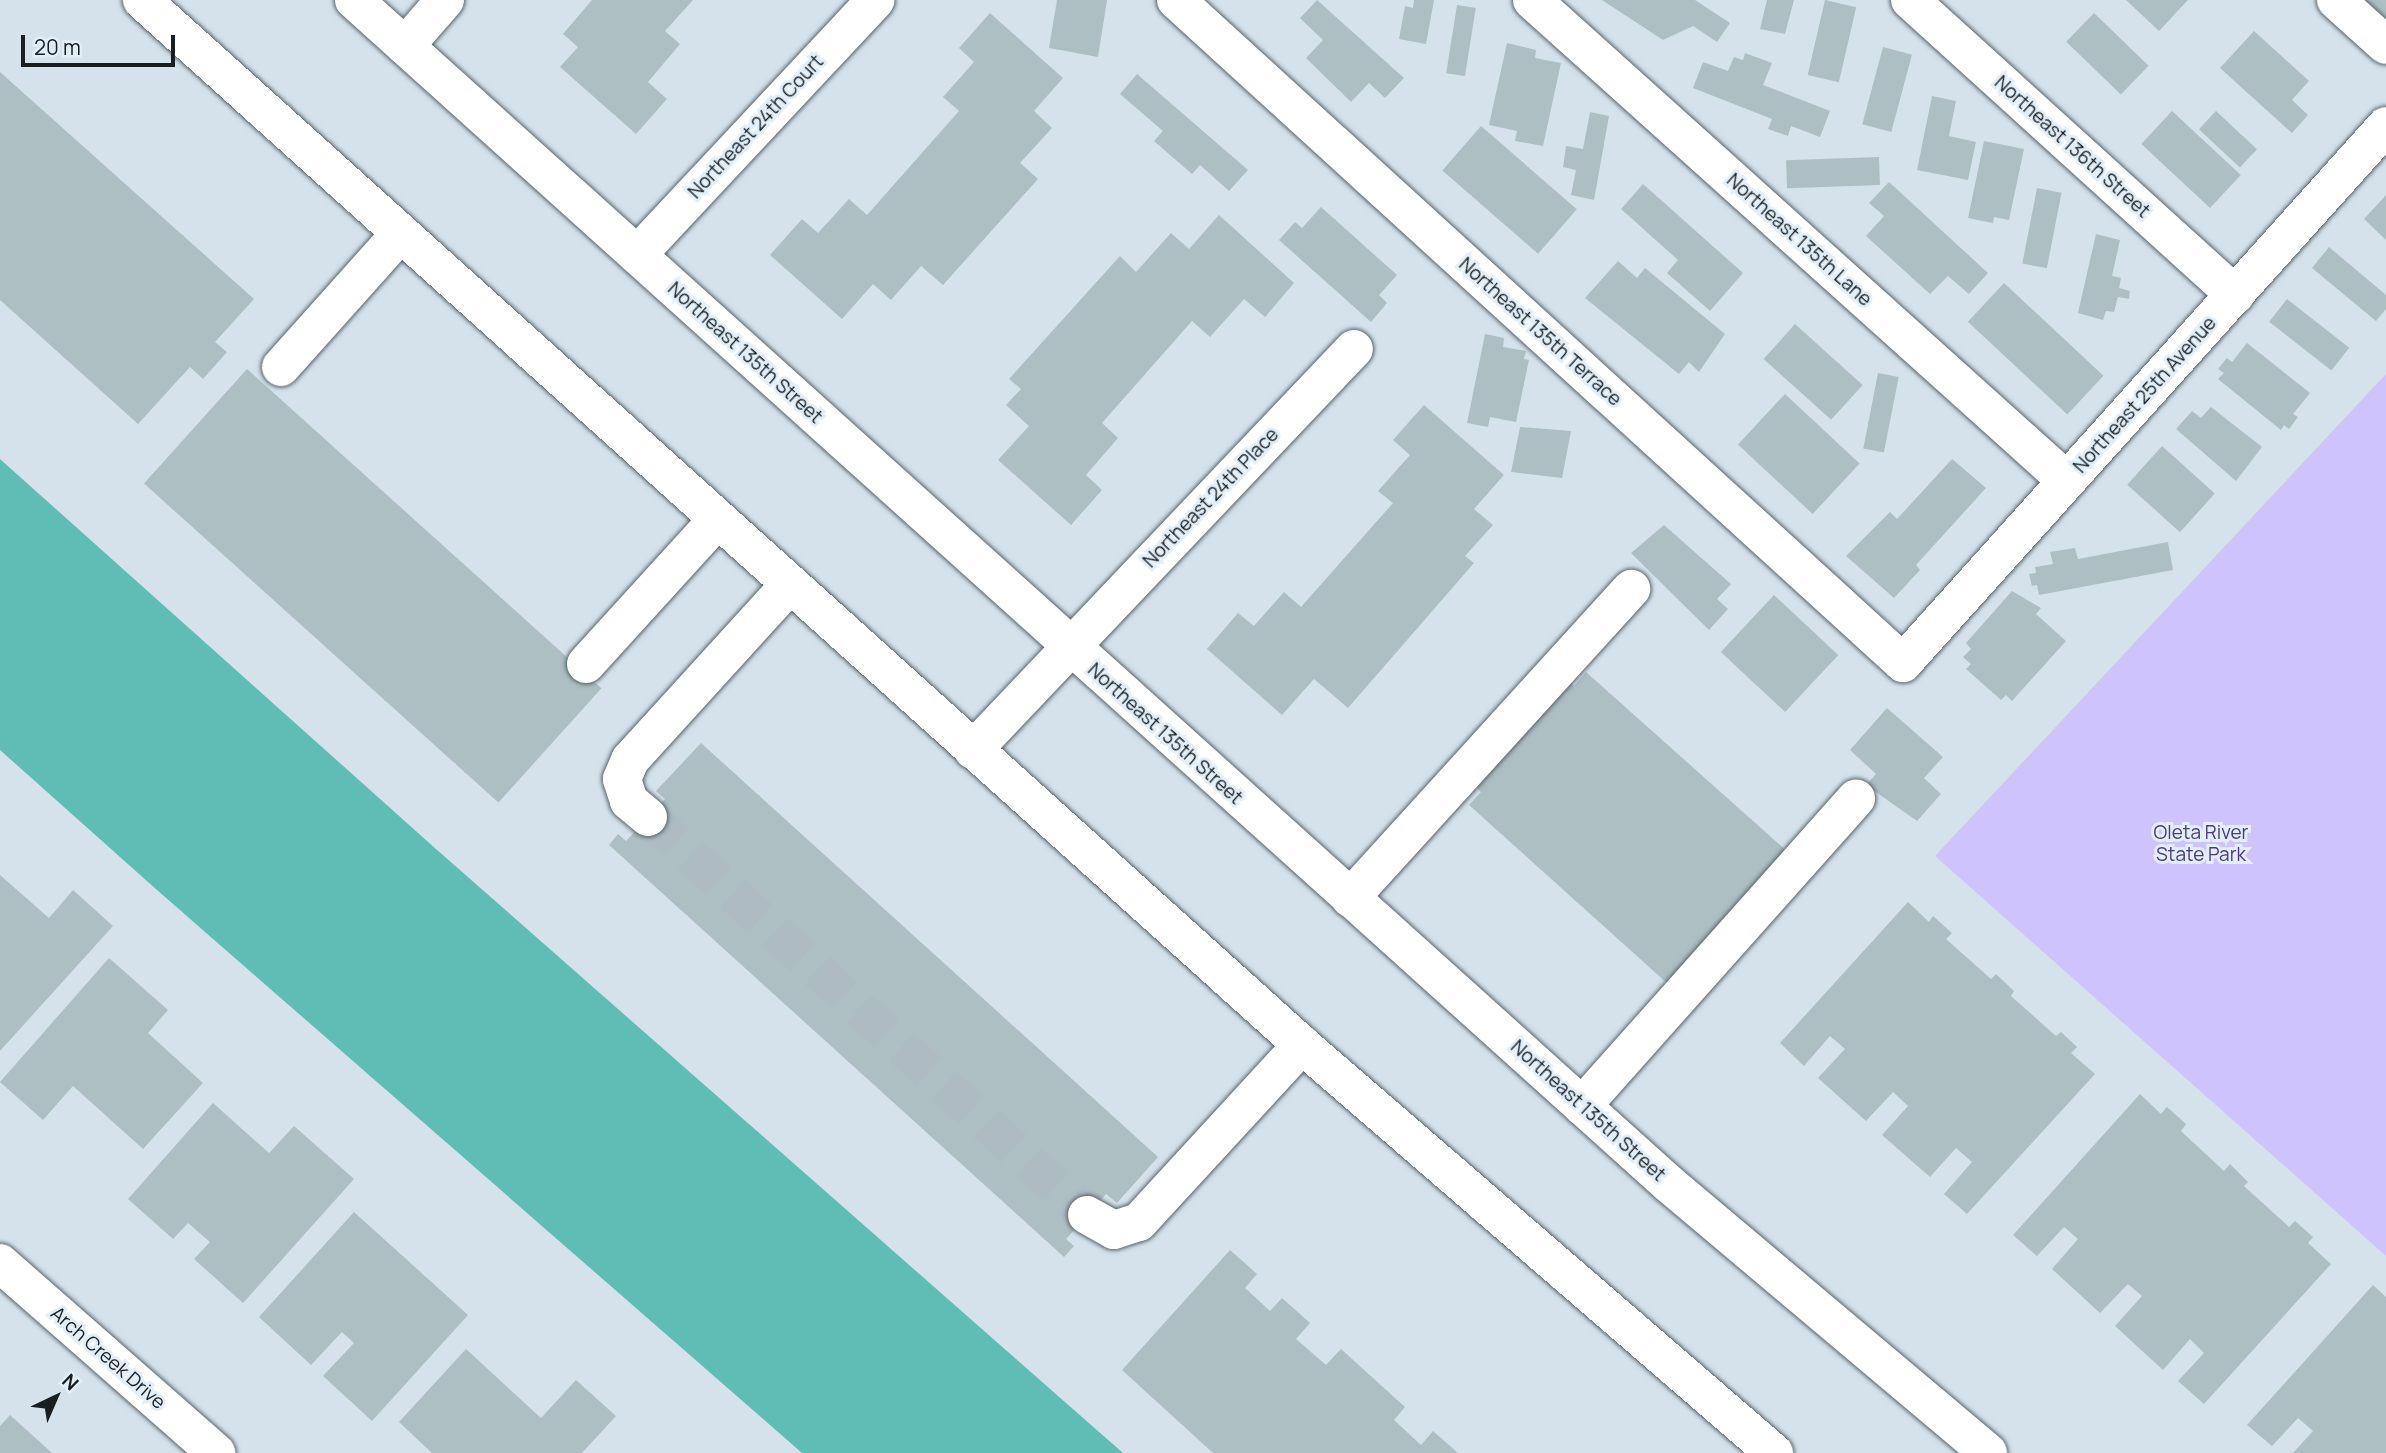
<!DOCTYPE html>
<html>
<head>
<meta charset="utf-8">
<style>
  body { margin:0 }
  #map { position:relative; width:2386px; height:1453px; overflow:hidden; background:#d5e2ec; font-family:Manrope,sans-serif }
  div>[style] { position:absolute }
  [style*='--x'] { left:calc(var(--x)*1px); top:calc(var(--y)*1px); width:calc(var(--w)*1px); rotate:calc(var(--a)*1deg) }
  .green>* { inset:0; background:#cec3fc }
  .water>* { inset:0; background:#5fbdb6 }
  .building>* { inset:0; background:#adbfc3; transform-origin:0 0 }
  .minor-tunnel>* { height:38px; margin-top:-19px; transform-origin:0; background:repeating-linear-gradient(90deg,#afbbc3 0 38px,transparent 0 57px) }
  .roads { filter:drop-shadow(0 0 2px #58646c) drop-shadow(0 0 2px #58646c) }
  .minor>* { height:38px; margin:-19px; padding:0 19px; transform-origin:19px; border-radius:19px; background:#fff }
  span { translate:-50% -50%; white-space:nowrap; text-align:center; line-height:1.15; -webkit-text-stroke:6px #e2eff9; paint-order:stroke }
  .street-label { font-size:19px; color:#191e21 }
  .park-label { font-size:19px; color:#4d3882 }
  .north { position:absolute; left:21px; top:1362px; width:70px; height:70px; -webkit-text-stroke:5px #e2eff9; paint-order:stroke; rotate:44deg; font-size:19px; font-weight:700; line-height:28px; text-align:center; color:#191e21 }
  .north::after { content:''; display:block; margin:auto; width:24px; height:32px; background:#191e21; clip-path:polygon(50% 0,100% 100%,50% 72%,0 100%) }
  .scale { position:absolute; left:21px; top:35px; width:154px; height:32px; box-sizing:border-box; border:4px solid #191e21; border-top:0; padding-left:9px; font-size:21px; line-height:24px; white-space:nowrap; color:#191e21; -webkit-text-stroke:5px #e2eff9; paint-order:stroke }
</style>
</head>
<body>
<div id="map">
  <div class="green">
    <div style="clip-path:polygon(2386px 374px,2386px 1256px,1935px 856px)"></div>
  </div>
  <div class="water">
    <div style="clip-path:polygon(0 459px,436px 849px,1123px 1453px,802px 1453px,157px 890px,0 750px)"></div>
  </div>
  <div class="building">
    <div style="clip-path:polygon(592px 0,693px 0,665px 31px,680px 44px,648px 82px,667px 99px,636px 134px,560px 67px,578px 47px,563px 34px)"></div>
    <div style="clip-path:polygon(1057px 0,1107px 0,1098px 57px,1049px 48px)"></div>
    <div style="clip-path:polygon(1317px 0,1404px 78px,1385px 98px,1369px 83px,1351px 102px,1306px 58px,1323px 40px,1300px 18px)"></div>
    <div style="clip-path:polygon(1414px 0,1434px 0,1426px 44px,1399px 39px,1405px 6px,1413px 8px)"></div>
    <div style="clip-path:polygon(1602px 0,1695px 0,1730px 23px,1717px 42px,1693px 26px,1663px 40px)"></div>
    <div style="clip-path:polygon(1767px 0,1794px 0,1785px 34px,1760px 29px)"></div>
    <div style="left:1825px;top:0;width:32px;height:77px;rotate:13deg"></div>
    <div style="clip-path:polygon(2126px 0,2188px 0,2159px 31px)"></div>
    <div style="clip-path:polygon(2359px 0,2386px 0,2386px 19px,2382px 23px)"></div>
    <div style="left:1457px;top:5px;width:19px;height:69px;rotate:9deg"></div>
    <div style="clip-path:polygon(990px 13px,1063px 78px,1034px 111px,1052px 128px,1020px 163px,1038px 179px,943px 285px,921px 266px,891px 300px,873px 284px,842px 319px,770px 255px,802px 219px,818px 233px,849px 199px,867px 215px,959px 111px,943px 97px,974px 62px,959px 48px)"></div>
    <div style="left:2094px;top:13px;width:76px;height:40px;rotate:44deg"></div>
    <div style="clip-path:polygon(2254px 31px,2309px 81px,2292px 100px,2308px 115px,2292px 133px,2220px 68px)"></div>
    <div style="clip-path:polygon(1507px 43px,1536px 50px,1535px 58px,1561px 63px,1543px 146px,1515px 141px,1517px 131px,1489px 125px)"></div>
    <div style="left:1883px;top:47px;width:30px;height:80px;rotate:15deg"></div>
    <div style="clip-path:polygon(1745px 53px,1772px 63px,1763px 85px,1830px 111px,1820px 137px,1791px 126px,1788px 136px,1768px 129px,1772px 119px,1693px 88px,1703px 62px,1728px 71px,1734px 57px,1743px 60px)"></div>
    <div style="clip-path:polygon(0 72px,254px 299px,215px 342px,227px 352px,203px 379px,190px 367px,138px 424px,0 300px)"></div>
    <div style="clip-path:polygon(1137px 74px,1248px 170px,1229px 191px,1200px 165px,1192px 174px,1154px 141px,1163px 131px,1120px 94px)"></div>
    <div style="clip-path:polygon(1932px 96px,1956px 101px,1949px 136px,1976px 142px,1968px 180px,1917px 170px)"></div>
    <div style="left:2172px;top:111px;width:94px;height:45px;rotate:43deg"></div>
    <div style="left:2216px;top:111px;width:56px;height:25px;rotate:43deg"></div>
    <div style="clip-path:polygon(1590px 112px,1609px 116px,1594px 200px,1571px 195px,1576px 170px,1563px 167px,1566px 146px,1583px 149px)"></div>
    <div style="left:1481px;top:126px;width:127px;height:59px;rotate:41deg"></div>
    <div style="clip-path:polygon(1984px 141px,2024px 149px,2009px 220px,1994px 217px,1993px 223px,1968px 218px)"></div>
    <div style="left:1879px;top:157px;width:28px;height:93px;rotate:88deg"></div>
    <div style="clip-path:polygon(1889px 182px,1988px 273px,1969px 294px,1948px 276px,1930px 294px,1866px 236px,1884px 216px,1869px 203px)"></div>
    <div style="clip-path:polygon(1643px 184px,1743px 273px,1710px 311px,1667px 273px,1678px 260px,1621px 209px)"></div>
    <div style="left:2037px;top:188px;width:25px;height:77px;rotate:11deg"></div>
    <div style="clip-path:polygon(2386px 195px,2386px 240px,2364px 219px)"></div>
    <div style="clip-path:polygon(1321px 207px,1397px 275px,1379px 295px,1387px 303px,1371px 322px,1279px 240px,1295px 222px,1302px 228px)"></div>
    <div style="clip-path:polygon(1219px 215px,1294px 283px,1265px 317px,1244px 299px,1210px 337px,1192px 321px,1102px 423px,1118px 438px,1086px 475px,1102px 490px,1071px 525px,998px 460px,1029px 426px,1006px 405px,1021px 389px,1009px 379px,1120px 256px,1136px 272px,1171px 233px,1189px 249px)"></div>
    <div style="clip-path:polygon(2096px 234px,2120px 240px,2112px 276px,2121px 278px,2119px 288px,2130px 291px,2129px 299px,2118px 297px,2114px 312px,2106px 311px,2103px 320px,2078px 313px)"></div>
    <div style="clip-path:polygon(2329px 247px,2386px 295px,2386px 309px,2376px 321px,2312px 268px)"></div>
    <div style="clip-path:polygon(1618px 261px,1637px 278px,1645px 268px,1725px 334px,1699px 372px,1689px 362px,1679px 374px,1585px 298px)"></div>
    <div style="left:2004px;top:283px;width:136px;height:53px;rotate:43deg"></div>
    <div style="left:2287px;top:299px;width:79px;height:29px;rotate:38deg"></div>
    <div style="left:1795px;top:324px;width:91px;height:47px;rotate:42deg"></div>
    <div style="clip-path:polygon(1485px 334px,1504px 338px,1503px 347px,1526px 351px,1524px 359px,1529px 360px,1516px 422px,1490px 417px,1488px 427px,1467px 423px)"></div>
    <div style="clip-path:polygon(2247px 343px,2310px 393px,2293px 414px,2298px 417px,2289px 429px,2284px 425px,2281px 430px,2218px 379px,2224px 373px,2218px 369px,2227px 358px,2232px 362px)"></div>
    <div style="left:247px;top:369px;width:477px;height:154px;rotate:42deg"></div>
    <div style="left:1878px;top:373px;width:21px;height:77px;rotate:11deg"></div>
    <div style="left:1785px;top:394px;width:102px;height:69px;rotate:43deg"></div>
    <div style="clip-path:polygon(1424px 405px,1504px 475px,1474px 509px,1493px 525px,1465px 556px,1474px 563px,1348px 708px,1314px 679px,1282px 715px,1207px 649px,1238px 613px,1254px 626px,1284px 592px,1301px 607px,1393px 503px,1378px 491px,1410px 455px,1393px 440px)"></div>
    <div style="clip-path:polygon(2211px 407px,2262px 447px,2236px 481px,2176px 429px,2192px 411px,2201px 418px)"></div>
    <div style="clip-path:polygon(1520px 427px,1571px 431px,1562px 478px,1511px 472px)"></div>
    <div style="left:2162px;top:446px;width:71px;height:52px;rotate:42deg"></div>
    <div style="clip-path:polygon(1952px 459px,1986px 488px,1916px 565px,1920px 570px,1894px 598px,1846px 556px,1890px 512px,1897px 519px)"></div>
    <div style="clip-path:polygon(1664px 525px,1731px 584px,1717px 599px,1728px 609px,1709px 630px,1631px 553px)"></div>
    <div style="clip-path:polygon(2168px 542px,2173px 570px,2039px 595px,2037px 585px,2032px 586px,2029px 574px,2036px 573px,2035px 567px,2053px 564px,2050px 552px,2075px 548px,2078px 559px)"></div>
    <div style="clip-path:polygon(2012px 591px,2041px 608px,2036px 614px,2066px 641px,2012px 701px,2006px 695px,2001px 700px,1966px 669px,1971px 664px,1963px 657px,1971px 649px,1966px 643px)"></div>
    <div style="left:1774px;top:595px;width:88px;height:78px;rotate:43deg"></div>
    <div style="clip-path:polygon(1586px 672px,1790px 854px,1668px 984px,1469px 805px,1481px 792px,1469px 780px,1563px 675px,1574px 686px)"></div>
    <div style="clip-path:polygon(1887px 708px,1943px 757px,1924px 778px,1941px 794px,1917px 821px,1866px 785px,1876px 774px,1850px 750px)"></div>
    <div style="clip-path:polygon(701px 743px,1158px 1157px,1117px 1203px,1106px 1194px,1066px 1239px,1074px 1246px,1064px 1257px,609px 845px,618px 834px,626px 841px,665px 799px,656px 791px)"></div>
    <div style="clip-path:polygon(0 875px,49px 918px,73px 890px,113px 926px,0 1051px)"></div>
    <div style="clip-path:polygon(1908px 902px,1929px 922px,1933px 916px,1952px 933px,1946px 939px,1991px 979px,1996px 974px,2014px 991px,2011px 996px,2056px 1036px,2061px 1032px,2077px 1047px,2071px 1053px,2095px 1074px,1967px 1214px,1944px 1194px,1972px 1162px,1956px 1148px,1930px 1177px,1882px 1135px,1908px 1106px,1893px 1092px,1866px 1121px,1818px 1078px,1845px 1049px,1830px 1036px,1804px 1066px,1780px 1043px)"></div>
    <div style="clip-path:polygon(109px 958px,168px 1010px,148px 1033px,203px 1083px,143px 1149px,73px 1086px,43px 1120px,0 1082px)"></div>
    <div style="clip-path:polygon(2140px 1094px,2161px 1114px,2167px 1107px,2186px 1124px,2181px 1131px,2224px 1171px,2230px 1164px,2248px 1182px,2244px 1186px,2289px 1227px,2295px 1221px,2313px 1237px,2308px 1243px,2331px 1264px,2204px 1404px,2178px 1381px,2204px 1353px,2190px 1339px,2163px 1370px,2115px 1326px,2142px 1296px,2128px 1284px,2100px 1313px,2052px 1269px,2078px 1239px,2064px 1227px,2037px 1256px,2013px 1235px)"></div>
    <div style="clip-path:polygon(213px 1103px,269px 1153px,294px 1126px,354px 1179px,243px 1303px,194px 1259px,210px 1242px,188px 1223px,173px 1239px,128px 1199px)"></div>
    <div style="clip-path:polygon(354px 1212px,468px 1315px,372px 1421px,323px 1376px,354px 1343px,342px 1332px,311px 1365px,259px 1317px)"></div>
    <div style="clip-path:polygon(1230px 1250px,1257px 1274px,1245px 1288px,1270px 1311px,1282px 1298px,1310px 1323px,1296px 1339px,1326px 1365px,1341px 1349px,1405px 1407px,1394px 1420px,1421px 1445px,1433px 1431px,1458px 1453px,1213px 1453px,1122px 1370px)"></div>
    <div style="clip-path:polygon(2373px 1285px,2386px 1297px,2386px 1453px,2293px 1453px,2313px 1431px,2298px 1418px,2272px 1446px,2247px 1425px)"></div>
    <div style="clip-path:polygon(466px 1349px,541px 1418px,576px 1380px,616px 1416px,582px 1453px,432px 1453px,399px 1422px)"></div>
    <div style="clip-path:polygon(10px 1415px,52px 1453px,0 1453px,0 1426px)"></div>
  </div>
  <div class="minor-tunnel">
    <div style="--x:648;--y:817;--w:593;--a:42.2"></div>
  </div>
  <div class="roads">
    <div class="minor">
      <div style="--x:142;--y:0;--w:1561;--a:42.01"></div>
      <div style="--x:1302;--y:1045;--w:624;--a:40.84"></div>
      <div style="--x:354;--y:0;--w:1769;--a:42"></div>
      <div style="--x:1669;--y:1184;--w:417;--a:40.1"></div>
      <div style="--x:1176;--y:0;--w:984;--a:42.36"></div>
      <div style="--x:1903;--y:663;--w:722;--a:-48.03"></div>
      <div style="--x:1532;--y:0;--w:719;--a:41.96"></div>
      <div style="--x:1910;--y:0;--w:439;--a:42.2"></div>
      <div style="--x:2336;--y:0;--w:67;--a:42"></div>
      <div style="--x:405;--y:46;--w:61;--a:-49"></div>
      <div style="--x:637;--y:255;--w:349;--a:-46.9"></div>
      <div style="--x:281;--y:367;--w:178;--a:-48.2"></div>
      <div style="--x:586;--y:664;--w:195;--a:-47.7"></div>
      <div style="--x:973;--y:750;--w:553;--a:-46.47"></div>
      <div style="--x:648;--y:817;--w:25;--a:-140"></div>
      <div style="--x:629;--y:801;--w:23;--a:-108"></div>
      <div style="--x:622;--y:779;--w:21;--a:-67"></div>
      <div style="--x:630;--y:760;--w:236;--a:-47.7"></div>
      <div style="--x:1350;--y:898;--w:418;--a:-47.7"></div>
      <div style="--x:1582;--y:1106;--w:412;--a:-48.3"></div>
      <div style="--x:1087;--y:1215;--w:31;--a:29"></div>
      <div style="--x:1114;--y:1230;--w:26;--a:-18"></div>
      <div style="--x:1139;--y:1222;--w:241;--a:-47.4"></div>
      <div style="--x:0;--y:1263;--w:288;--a:41.3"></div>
    </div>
  </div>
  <div class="street-label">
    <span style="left:756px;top:127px;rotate:-47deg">Northeast 24th Court</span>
    <span style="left:2072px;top:147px;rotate:42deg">Northeast 136th Street</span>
    <span style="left:1799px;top:240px;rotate:42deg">Northeast 135th Lane</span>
    <span style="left:1540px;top:332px;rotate:42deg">Northeast 135th Terrace</span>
    <span style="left:745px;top:353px;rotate:42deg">Northeast 135th Street</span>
    <span style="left:2145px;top:395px;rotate:-48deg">Northeast 25th Avenue</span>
    <span style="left:1211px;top:498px;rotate:-46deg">Northeast 24th Place</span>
    <span style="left:1165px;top:734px;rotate:42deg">Northeast 135th Street</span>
    <span style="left:1588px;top:1111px;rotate:42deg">Northeast 135th Street</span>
    <span style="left:108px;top:1358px;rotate:41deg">Arch Creek Drive</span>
  </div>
  <div class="park-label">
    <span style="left:2201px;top:844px">Oleta River<br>State Park</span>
  </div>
  <div class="north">N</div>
  <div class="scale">20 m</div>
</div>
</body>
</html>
